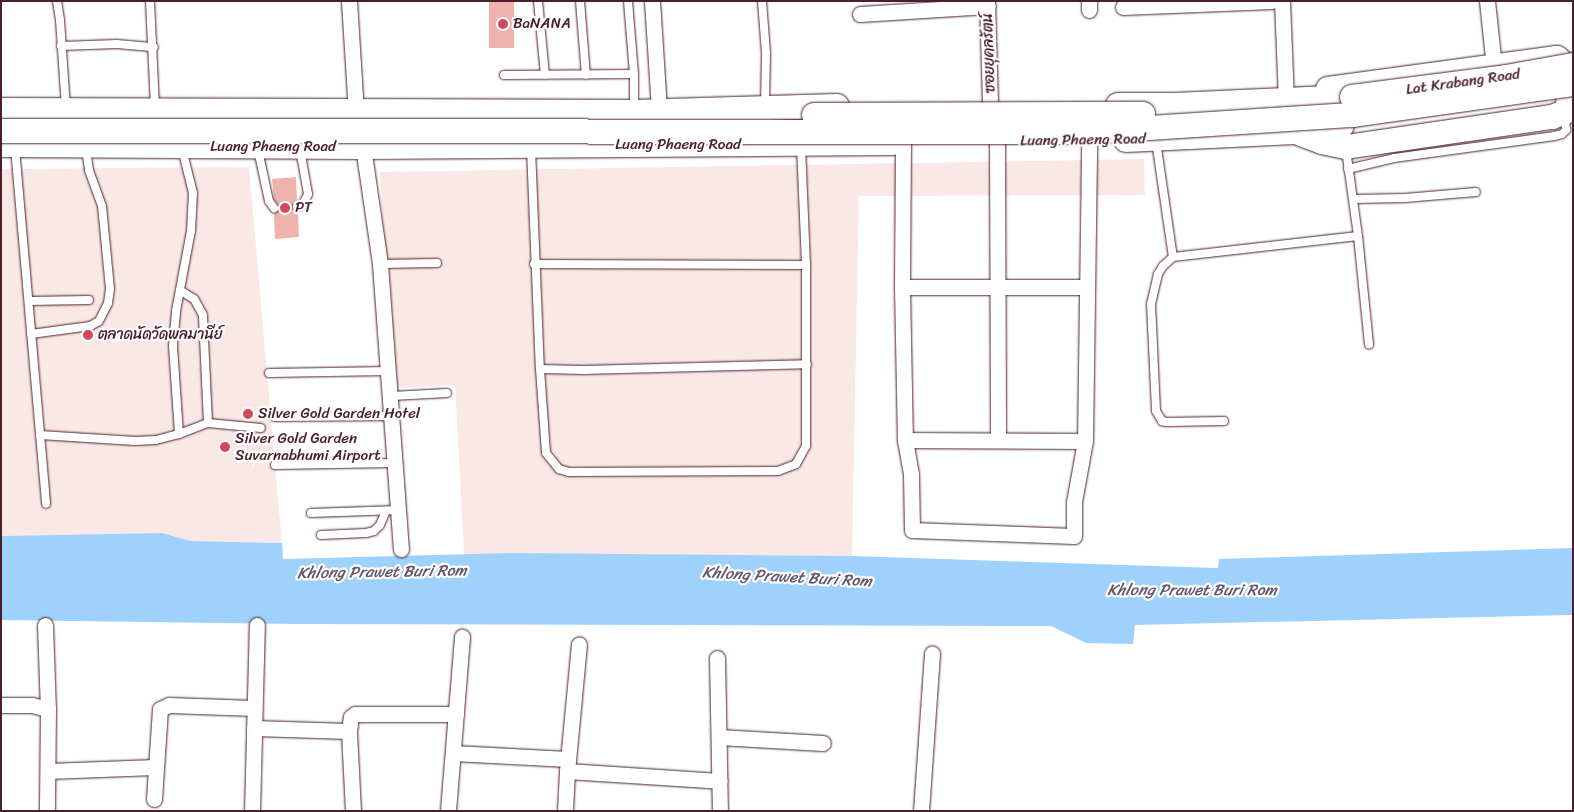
<!DOCTYPE html>
<html>
<head>
<meta charset="utf-8">
<style>
  body { margin:0 }
  #map { position:relative; width:1574px; height:812px; overflow:hidden; background:#fff; font-family:Sriracha,"Playpen Sans Thai",sans-serif }
  div>[style] { position:absolute }
  [style*='--x'] { left:calc(var(--x)*1px); top:calc(var(--y)*1px); width:calc(var(--w)*1px); rotate:calc(var(--a)*1deg) }
  .built>* { inset:0; background:#fae8e6 }
  .water>* { inset:0; background:#9ed2fc }
  .building>* { inset:0; background:#eeb3ad; transform-origin:0 0 }
  .roads { filter:drop-shadow(0 0 1px #4a1f2b) drop-shadow(0 0 1px #4a1f2b) }
  .lane>* { height:8px; margin:-4px; padding:0 4px; transform-origin:4px; border-radius:4px; background:#fff }
  .street>* { height:15px; margin:-7.5px; padding:0 7.5px; transform-origin:7.5px; border-radius:7.5px; background:#fff }
  .primary>* { height:24px; margin:-12px; padding:0 12px; transform-origin:12px; border-radius:12px; background:#fff }
  .bridges { filter:drop-shadow(0 0 1px #4a1f2b) drop-shadow(0 0 1px #4a1f2b) }
  .primary-bridge>* { height:24px; margin:-12px; padding:0 12px; transform-origin:12px; border-radius:12px; background:#fff }
  .dots>* { width:14px; height:14px; translate:-50% -50%; box-sizing:border-box; border:2px solid #fff; border-radius:50% }
  span { translate:-50% -50%; white-space:nowrap; text-align:center; line-height:1.15; -webkit-text-stroke:4.5px #fff; paint-order:stroke }
  .poi-label { font-size:15px; color:#4a1f2b }
  .left { translate:0 -50%; text-align:left }
  .street-label { font-size:15px; color:#4a1f2b }
  .water-label { font-size:16px; color:#63556a; font-style:italic }
  .frame { position:absolute; inset:0; border:2px solid #4a1f2b; pointer-events:none }
</style>
</head>
<body>
<div id="map">
  <div class="built">
    <div style="clip-path:polygon(1144px 159px,1145px 195px,859px 196px,852px 556px,464px 554px,455px 385px,397px 388px,384px 254px,380px 172px)"></div>
    <div style="clip-path:polygon(249px 167px,282px 543px,191px 541px,162px 533px,1px 536px,1px 169px)"></div>
  </div>
  <div class="water">
    <div style="clip-path:polygon(162px 533px,191px 541px,282px 543px,283px 559px,512px 553px,852px 556px,1218px 568px,1219px 559px,1573px 548px,1573px 615px,1135px 625px,1133px 644px,1086px 643px,1051px 626px,299px 624px,1px 620px,1px 536px)"></div>
  </div>
  <div class="building">
    <div style="left:489px;top:1px;width:25px;height:47px"></div>
    <div style="clip-path:polygon(296px 177px,297px 201px,291px 207px,294px 211px,298px 212px,299px 237px,275px 239px,274px 214px,280px 208px,274px 199px,272px 179px)"></div>
  </div>
  <div class="roads">
    <div class="lane">
      <div style="--x:57;--y:1;--w:19;--a:81"></div>
      <div style="--x:60;--y:20;--w:89;--a:86.1"></div>
      <div style="--x:150;--y:1;--w:108;--a:87.3"></div>
      <div style="--x:538;--y:1;--w:74;--a:84.6"></div>
      <div style="--x:580;--y:1;--w:74;--a:85.4"></div>
      <div style="--x:628;--y:1;--w:73;--a:85.3"></div>
      <div style="--x:634;--y:74;--w:36;--a:90"></div>
      <div style="--x:762;--y:1;--w:52;--a:85.6"></div>
      <div style="--x:766;--y:53;--w:52;--a:91.1"></div>
      <div style="--x:61;--y:46;--w:56;--a:-2"></div>
      <div style="--x:117;--y:44;--w:37;--a:5"></div>
      <div style="--x:504;--y:75;--w:130;--a:-0.4"></div>
      <div style="--x:1156;--y:141;--w:117;--a:81.7"></div>
      <div style="--x:1173;--y:257;--w:186;--a:-6.5"></div>
      <div style="--x:1358;--y:236;--w:88;--a:-97.9"></div>
      <div style="--x:15;--y:148;--w:357;--a:85"></div>
      <div style="--x:531;--y:148;--w:221;--a:87.7"></div>
      <div style="--x:540;--y:369;--w:43;--a:1.3"></div>
      <div style="--x:583;--y:370;--w:224;--a:-1.5"></div>
      <div style="--x:258;--y:150;--w:52;--a:77.8"></div>
      <div style="--x:269;--y:201;--w:9;--a:54"></div>
      <div style="--x:1348;--y:169;--w:47;--a:-13.4"></div>
      <div style="--x:1394;--y:158;--w:162;--a:-7.8"></div>
      <div style="--x:1554;--y:136;--w:8;--a:-14"></div>
      <div style="--x:1562;--y:134;--w:6;--a:-45"></div>
      <div style="--x:1566;--y:130;--w:16;--a:-94"></div>
      <div style="--x:1354;--y:199;--w:51;--a:-1.1"></div>
      <div style="--x:1405;--y:198;--w:71;--a:-4.8"></div>
      <div style="--x:297;--y:207;--w:7;--a:-27"></div>
      <div style="--x:303;--y:204;--w:11;--a:-63"></div>
      <div style="--x:308;--y:194;--w:46;--a:-100.1"></div>
      <div style="--x:1358;--y:236;--w:109;--a:84.2"></div>
      <div style="--x:1173;--y:257;--w:13;--a:138"></div>
      <div style="--x:1163;--y:266;--w:9;--a:122"></div>
      <div style="--x:1158;--y:274;--w:31;--a:103"></div>
      <div style="--x:1151;--y:304;--w:107;--a:87.3"></div>
      <div style="--x:1156;--y:411;--w:12;--a:59"></div>
      <div style="--x:1162;--y:421;--w:5;--a:11"></div>
      <div style="--x:1167;--y:422;--w:57;--a:-1"></div>
      <div style="--x:380;--y:264;--w:57;--a:-1"></div>
      <div style="--x:534;--y:264;--w:272;--a:0.2"></div>
      <div style="--x:29;--y:301;--w:60;--a:-1"></div>
      <div style="--x:31;--y:334;--w:60;--a:-7.7"></div>
      <div style="--x:90;--y:326;--w:10;--a:-29"></div>
      <div style="--x:99;--y:321;--w:20;--a:-63"></div>
      <div style="--x:108;--y:303;--w:14;--a:-82"></div>
      <div style="--x:110;--y:289;--w:83;--a:-95.5"></div>
      <div style="--x:102;--y:206;--w:38;--a:-110"></div>
      <div style="--x:89;--y:170;--w:22;--a:-98"></div>
      <div style="--x:540;--y:369;--w:84;--a:85.9"></div>
      <div style="--x:546;--y:453;--w:21;--a:51"></div>
      <div style="--x:559;--y:469;--w:10;--a:17"></div>
      <div style="--x:569;--y:472;--w:209;--a:-0.3"></div>
      <div style="--x:778;--y:471;--w:19;--a:-21"></div>
      <div style="--x:796;--y:464;--w:21;--a:-61"></div>
      <div style="--x:806;--y:446;--w:181;--a:-90"></div>
      <div style="--x:806;--y:265;--w:118;--a:-92.4"></div>
      <div style="--x:269;--y:373;--w:120;--a:-1"></div>
      <div style="--x:392;--y:396;--w:55;--a:-3.1"></div>
      <div style="--x:275;--y:417;--w:118;--a:-0.5"></div>
      <div style="--x:208;--y:423;--w:53;--a:5.4"></div>
      <div style="--x:179;--y:434;--w:31;--a:-21"></div>
      <div style="--x:208;--y:423;--w:108;--a:-92.7"></div>
      <div style="--x:203;--y:315;--w:18;--a:-119"></div>
      <div style="--x:194;--y:299;--w:15;--a:-148"></div>
      <div style="--x:40;--y:435;--w:95;--a:3.6"></div>
      <div style="--x:135;--y:441;--w:21;--a:-3"></div>
      <div style="--x:156;--y:440;--w:24;--a:-15"></div>
      <div style="--x:179;--y:434;--w:88;--a:-93.9"></div>
      <div style="--x:173;--y:346;--w:35;--a:-85"></div>
      <div style="--x:176;--y:311;--w:81;--a:-79.4"></div>
      <div style="--x:191;--y:231;--w:38;--a:-87"></div>
      <div style="--x:193;--y:193;--w:45;--a:-104"></div>
      <div style="--x:275;--y:465;--w:120;--a:-1"></div>
      <div style="--x:311;--y:513;--w:87;--a:-2"></div>
      <div style="--x:321;--y:535;--w:45;--a:-2.5"></div>
      <div style="--x:366;--y:533;--w:8;--a:-14"></div>
      <div style="--x:374;--y:531;--w:8;--a:-45"></div>
      <div style="--x:380;--y:525;--w:15;--a:-67"></div>
    </div>
    <div class="street">
      <div style="--x:349;--y:1;--w:110;--a:86.4"></div>
      <div style="--x:652;--y:1;--w:108;--a:86.3"></div>
      <div style="--x:987;--y:1;--w:103;--a:88.3"></div>
      <div style="--x:1282;--y:1;--w:101;--a:87.7"></div>
      <div style="--x:1487;--y:1;--w:65;--a:83.9"></div>
      <div style="--x:1123;--y:7;--w:149;--a:-2.3"></div>
      <div style="--x:1089;--y:10;--w:9;--a:-90"></div>
      <div style="--x:860;--y:14;--w:128;--a:-3.6"></div>
      <div style="--x:997;--y:141;--w:299;--a:89.8"></div>
      <div style="--x:903;--y:143;--w:144;--a:90.4"></div>
      <div style="--x:902;--y:287;--w:153;--a:88.9"></div>
      <div style="--x:905;--y:440;--w:35;--a:80"></div>
      <div style="--x:911;--y:474;--w:56;--a:89"></div>
      <div style="--x:912;--y:530;--w:162;--a:2.1"></div>
      <div style="--x:1074;--y:536;--w:34;--a:-90"></div>
      <div style="--x:1074;--y:502;--w:62;--a:-79.8"></div>
      <div style="--x:1085;--y:441;--w:301;--a:-89.2"></div>
      <div style="--x:363;--y:147;--w:118;--a:81.7"></div>
      <div style="--x:380;--y:264;--w:286;--a:85.8"></div>
      <div style="--x:902;--y:287;--w:185;--a:0"></div>
      <div style="--x:905;--y:440;--w:180;--a:0.3"></div>
      <div style="--x:45;--y:625;--w:84;--a:88"></div>
      <div style="--x:48;--y:709;--w:102;--a:90.6"></div>
      <div style="--x:717;--y:658;--w:153;--a:88.9"></div>
      <div style="--x:1;--y:705;--w:31;--a:0"></div>
      <div style="--x:32;--y:705;--w:16;--a:14"></div>
      <div style="--x:254;--y:728;--w:95;--a:1.8"></div>
      <div style="--x:719;--y:737;--w:104;--a:3.3"></div>
      <div style="--x:453;--y:753;--w:115;--a:3"></div>
      <div style="--x:48;--y:771;--w:107;--a:-2.1"></div>
      <div style="--x:567;--y:771;--w:153;--a:3.7"></div>
      <div style="--x:154;--y:799;--w:90;--a:-86.2"></div>
      <div style="--x:160;--y:709;--w:10;--a:-24"></div>
      <div style="--x:169;--y:705;--w:85;--a:2"></div>
      <div style="--x:252;--y:811;--w:186;--a:-88.5"></div>
      <div style="--x:353;--y:811;--w:80;--a:-92.9"></div>
      <div style="--x:349;--y:731;--w:14;--a:-82"></div>
      <div style="--x:351;--y:717;--w:5;--a:-37"></div>
      <div style="--x:355;--y:714;--w:101;--a:0"></div>
      <div style="--x:448;--y:811;--w:175;--a:-85.4"></div>
      <div style="--x:565;--y:811;--w:40;--a:-87.1"></div>
      <div style="--x:567;--y:771;--w:127;--a:-84.6"></div>
      <div style="--x:921;--y:811;--w:158;--a:-86"></div>
    </div>
    <div class="primary">
      <div style="--x:1118;--y:105;--w:57;--a:0"></div>
      <div style="--x:1175;--y:105;--w:177;--a:-2.6"></div>
      <div style="--x:1;--y:110;--w:633;--a:0.18"></div>
      <div style="--x:634;--y:112;--w:203;--a:-1.7"></div>
      <div style="--x:1301;--y:134;--w:22;--a:21"></div>
      <div style="--x:1322;--y:142;--w:25;--a:12"></div>
      <div style="--x:1346;--y:147;--w:208;--a:-8.3"></div>
      <div style="--x:1552;--y:117;--w:14;--a:-21"></div>
      <div style="--x:1565;--y:112;--w:8;--a:-67"></div>
      <div style="--x:1568;--y:105;--w:11;--a:-85"></div>
      <div style="--x:1569;--y:94;--w:28;--a:-96"></div>
      <div style="--x:1566;--y:66;--w:12;--a:-138"></div>
      <div style="--x:1557;--y:58;--w:231;--a:172.3"></div>
      <div style="--x:1126;--y:140;--w:169;--a:-2.7"></div>
      <div style="--x:1295;--y:132;--w:47;--a:-7.3"></div>
      <div style="--x:1;--y:145;--w:362;--a:0.3"></div>
      <div style="--x:363;--y:147;--w:530;--a:-0.43"></div>
    </div>
  </div>
  <div class="bridges">
    <div class="primary-bridge">
      <div style="--x:1352;--y:97;--w:155;--a:-7.4"></div>
      <div style="--x:1506;--y:77;--w:68;--a:-10.2"></div>
      <div style="--x:814;--y:115;--w:329;--a:-0.2"></div>
      <div style="--x:1;--y:131;--w:1087;--a:0.05"></div>
      <div style="--x:1088;--y:132;--w:266;--a:-3.7"></div>
      <div style="--x:1353;--y:115;--w:222;--a:-8"></div>
    </div>
  </div>
  <div class="dots">
    <div style="left:503px;top:24px;background:#d1495b"></div>
    <div style="left:285px;top:208px;background:#d1495b"></div>
    <div style="left:88px;top:335px;background:#d1495b"></div>
    <div style="left:248px;top:414px;background:#d1495b"></div>
    <div style="left:225px;top:447px;background:#d1495b"></div>
  </div>
  <div class="poi-label">
    <span class="left" style="left:513px;top:24px">BaNANA</span>
    <span class="left" style="left:295px;top:208px">PT</span>
    <span class="left" style="left:98px;top:335px">ตลาดนัดวัดพลมานีย์</span>
    <span class="left" style="left:258px;top:414px">Silver Gold Garden Hotel</span>
    <span class="left" style="left:235px;top:447px">Silver Gold Garden<br>Suvarnabhumi Airport</span>
  </div>
  <div class="street-label">
    <span style="left:989px;top:53px;rotate:-92deg">ซอยยุคลรัตน์</span>
    <span style="left:1463px;top:82px;rotate:-8deg">Lat Krabang Road</span>
    <span style="left:1083px;top:140px;rotate:-1deg">Luang Phaeng Road</span>
    <span style="left:678px;top:145px">Luang Phaeng Road</span>
    <span style="left:273px;top:147px">Luang Phaeng Road</span>
  </div>
  <div class="water-label">
    <span style="left:382px;top:572px;rotate:-1deg">Khlong Prawet Buri Rom</span>
    <span style="left:787px;top:577px;rotate:3deg">Khlong Prawet Buri Rom</span>
    <span style="left:1192px;top:590px">Khlong Prawet Buri Rom</span>
  </div>
  <div class="frame"></div>
</div>
</body>
</html>
